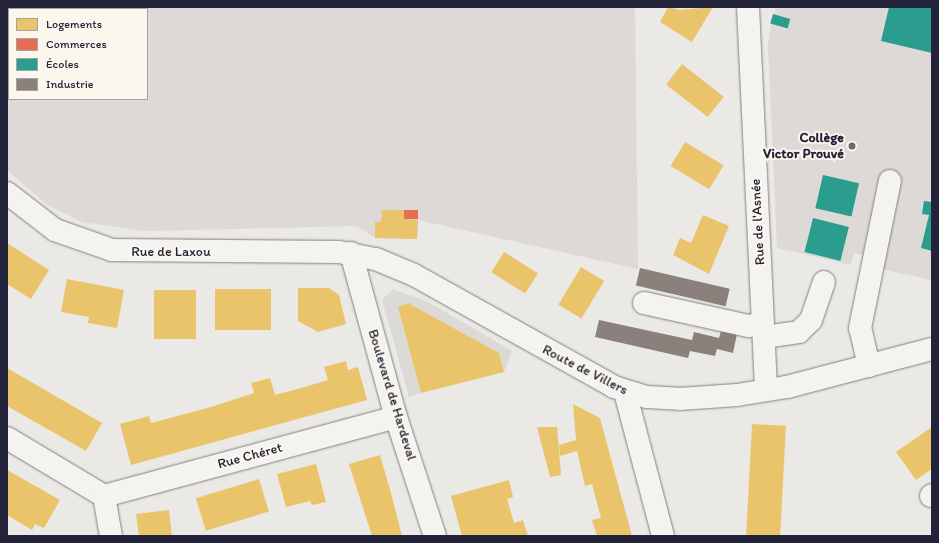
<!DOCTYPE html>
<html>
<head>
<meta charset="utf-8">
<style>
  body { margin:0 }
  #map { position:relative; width:939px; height:543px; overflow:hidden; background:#ebe9e5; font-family:Itim,sans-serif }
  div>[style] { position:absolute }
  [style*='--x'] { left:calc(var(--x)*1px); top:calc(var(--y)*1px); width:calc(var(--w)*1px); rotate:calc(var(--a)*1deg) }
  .built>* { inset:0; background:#dcd9d6 }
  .green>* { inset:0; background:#dcdad6 }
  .homes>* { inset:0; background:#e9c46a; transform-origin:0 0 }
  .shops>* { inset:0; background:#e76f51; transform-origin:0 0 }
  .schools>* { inset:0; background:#2a9d8f; transform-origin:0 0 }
  .industry>* { inset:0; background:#8a817c; transform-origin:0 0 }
  .roads { filter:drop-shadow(0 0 1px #818083) drop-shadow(0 0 1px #818083) }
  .minor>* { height:22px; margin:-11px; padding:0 11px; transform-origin:11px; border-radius:11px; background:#f4f3ef }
  .dots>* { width:11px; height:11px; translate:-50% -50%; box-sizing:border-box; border:2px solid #fbf7ec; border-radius:50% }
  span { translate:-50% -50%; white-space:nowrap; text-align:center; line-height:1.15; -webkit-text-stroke:4px #fbf7ec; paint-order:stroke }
  .poi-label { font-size:14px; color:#22223b; font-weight:700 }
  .right { translate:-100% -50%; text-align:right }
  .street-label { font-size:14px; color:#22223b }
  .frame { position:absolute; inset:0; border:8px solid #22223b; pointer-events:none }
  .legend { position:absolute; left:8px; top:8px; width:140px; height:92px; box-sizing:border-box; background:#fbf7ec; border:1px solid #a4a2a5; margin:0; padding:5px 7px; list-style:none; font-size:12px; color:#22223b }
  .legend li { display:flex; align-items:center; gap:8px; height:20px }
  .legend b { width:20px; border:1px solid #a4a2a5 }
</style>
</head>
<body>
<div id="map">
  <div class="built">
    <div style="clip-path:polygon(evenodd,7px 7px,635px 7px,638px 269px,418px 220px,417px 239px,375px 238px,357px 226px,145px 231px,82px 222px,46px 204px,7px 170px,7px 7px,9px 9px,147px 9px,147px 99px,9px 99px,9px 9px)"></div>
    <div style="clip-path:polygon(775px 7px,932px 7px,932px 280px,881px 269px,883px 260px,854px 253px,851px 265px,777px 248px,768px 45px,771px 24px,787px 29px,789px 19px,775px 15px)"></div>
  </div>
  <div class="green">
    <div style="clip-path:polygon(393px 289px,430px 303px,512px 351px,504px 372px,499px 353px,408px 303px,398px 307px,421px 393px,409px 397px,382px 300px)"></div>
  </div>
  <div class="homes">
    <div style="clip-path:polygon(668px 7px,680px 10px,713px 7px,692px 42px,660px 22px)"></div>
    <div style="left:682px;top:64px;width:53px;height:26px;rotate:38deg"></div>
    <div style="left:685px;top:142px;width:45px;height:28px;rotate:31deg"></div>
    <div style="clip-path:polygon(382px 210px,404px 210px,404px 219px,418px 220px,417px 239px,375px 238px,375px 222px,381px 222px)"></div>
    <div style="clip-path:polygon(703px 215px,729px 226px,709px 274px,673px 255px,680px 238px,691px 243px)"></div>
    <div style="clip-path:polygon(7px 243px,49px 270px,31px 299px,7px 284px)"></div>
    <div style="left:504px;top:252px;width:40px;height:24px;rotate:32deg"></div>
    <div style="left:581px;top:267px;width:27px;height:44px;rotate:31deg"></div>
    <div style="clip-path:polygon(67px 279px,124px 290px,117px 328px,88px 323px,89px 317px,61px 312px)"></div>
    <div style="clip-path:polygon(298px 288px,329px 288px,339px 295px,346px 324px,318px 332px,298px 321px)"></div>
    <div style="left:215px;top:289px;width:56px;height:41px"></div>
    <div style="left:154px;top:290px;width:42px;height:49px"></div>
    <div style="clip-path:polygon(408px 303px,499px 353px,504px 372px,421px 393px,398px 307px)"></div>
    <div style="clip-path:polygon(346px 361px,348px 370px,358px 367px,367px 400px,131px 465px,120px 424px,149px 416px,151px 423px,211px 407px,254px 393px,251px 383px,270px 378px,275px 395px,301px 388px,328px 380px,324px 367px)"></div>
    <div style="clip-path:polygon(7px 368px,102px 423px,86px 451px,7px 406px)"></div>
    <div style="clip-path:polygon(573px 404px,600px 418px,632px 536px,597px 536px,592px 520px,601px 518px,592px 484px,585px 486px,577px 451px,560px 456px,559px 445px,576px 440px)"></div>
    <div style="left:752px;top:424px;width:34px;height:112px;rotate:3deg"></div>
    <div style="clip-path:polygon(537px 427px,557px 427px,561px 475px,550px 477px)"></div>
    <div style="clip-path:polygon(932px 427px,932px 469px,916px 480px,896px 452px)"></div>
    <div style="clip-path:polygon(380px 455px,391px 493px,402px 536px,372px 536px,349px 464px)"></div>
    <div style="clip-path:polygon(316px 464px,326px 502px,312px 505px,310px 501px,286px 507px,277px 474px)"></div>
    <div style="clip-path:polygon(7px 470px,60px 500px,44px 528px,35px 524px,32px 530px,7px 515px)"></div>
    <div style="left:259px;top:479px;width:34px;height:66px;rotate:73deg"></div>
    <div style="clip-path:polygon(509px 480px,513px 497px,507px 499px,514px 523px,523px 520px,528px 536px,462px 536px,451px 496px)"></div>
    <div style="clip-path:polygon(169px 510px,172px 536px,139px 536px,136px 514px)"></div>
  </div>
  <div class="shops">
    <div style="left:404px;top:210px;width:14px;height:9px"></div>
  </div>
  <div class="schools">
    <div style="clip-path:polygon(889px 7px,932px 7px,932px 53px,881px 41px)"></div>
    <div style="left:773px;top:14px;width:18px;height:10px;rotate:16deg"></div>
    <div style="left:823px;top:175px;width:37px;height:34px;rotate:13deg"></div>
    <div style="clip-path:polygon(924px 201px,932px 202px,932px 251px,921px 248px,929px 215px,922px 214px)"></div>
    <div style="left:813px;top:218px;width:37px;height:35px;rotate:14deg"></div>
  </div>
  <div class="industry">
    <div style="left:640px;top:268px;width:92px;height:18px;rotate:13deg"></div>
    <div style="clip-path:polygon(599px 320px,692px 340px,694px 332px,719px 338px,721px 331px,737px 334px,733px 353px,717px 349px,715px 356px,690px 351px,688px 358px,595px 337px)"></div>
  </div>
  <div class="roads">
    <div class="minor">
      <div style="--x:748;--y:7;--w:382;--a:87.3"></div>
      <div style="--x:7;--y:193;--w:61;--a:37.6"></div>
      <div style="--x:55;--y:230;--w:60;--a:19.3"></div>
      <div style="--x:112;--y:250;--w:227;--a:0.5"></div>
      <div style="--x:339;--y:252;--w:38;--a:11"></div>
      <div style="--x:376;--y:259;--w:41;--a:22.8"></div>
      <div style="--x:414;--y:275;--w:229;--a:29.2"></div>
      <div style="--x:614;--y:387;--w:34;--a:17"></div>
      <div style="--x:647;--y:397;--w:33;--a:3"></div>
      <div style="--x:680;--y:399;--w:57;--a:-4"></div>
      <div style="--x:737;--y:395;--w:51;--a:-9.1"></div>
      <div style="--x:787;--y:387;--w:150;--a:-14.7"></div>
      <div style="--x:351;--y:253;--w:170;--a:74.7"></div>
      <div style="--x:396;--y:417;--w:125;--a:71.9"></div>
      <div style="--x:644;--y:303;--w:107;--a:12.4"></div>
      <div style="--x:749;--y:326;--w:14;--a:-12"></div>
      <div style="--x:764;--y:337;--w:35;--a:-8"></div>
      <div style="--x:799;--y:332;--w:17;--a:-45"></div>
      <div style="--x:811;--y:320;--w:40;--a:-71.1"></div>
      <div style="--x:869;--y:366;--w:39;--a:-103"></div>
      <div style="--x:860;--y:328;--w:150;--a:-78.5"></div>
      <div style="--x:625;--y:392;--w:149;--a:75.2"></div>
      <div style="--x:7;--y:438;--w:113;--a:30.9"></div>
      <div style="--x:104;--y:496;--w:41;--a:80.1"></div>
      <div style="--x:104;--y:496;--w:302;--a:-15.1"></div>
      <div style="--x:931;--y:496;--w:1;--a:-45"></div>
    </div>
  </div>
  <div class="dots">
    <div style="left:852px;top:146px;background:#686876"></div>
  </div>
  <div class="poi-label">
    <span class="right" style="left:844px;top:146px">Collège<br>Victor Prouvé</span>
  </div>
  <div class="street-label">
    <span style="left:758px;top:222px;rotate:-93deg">Rue de l'Asnée</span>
    <span style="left:171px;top:252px">Rue de Laxou</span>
    <span style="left:585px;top:370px;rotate:27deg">Route de Villers</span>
    <span style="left:392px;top:395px;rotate:73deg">Boulevard de Hardeval</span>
    <span style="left:250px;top:456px;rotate:-15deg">Rue Chéret</span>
  </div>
  <div class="frame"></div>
  <ul class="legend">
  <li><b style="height:11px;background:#e9c46a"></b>Logements</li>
  <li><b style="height:11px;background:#e76f51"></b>Commerces</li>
  <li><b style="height:11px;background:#2a9d8f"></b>Écoles</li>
  <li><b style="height:11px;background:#8a817c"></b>Industrie</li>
  </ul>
</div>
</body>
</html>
